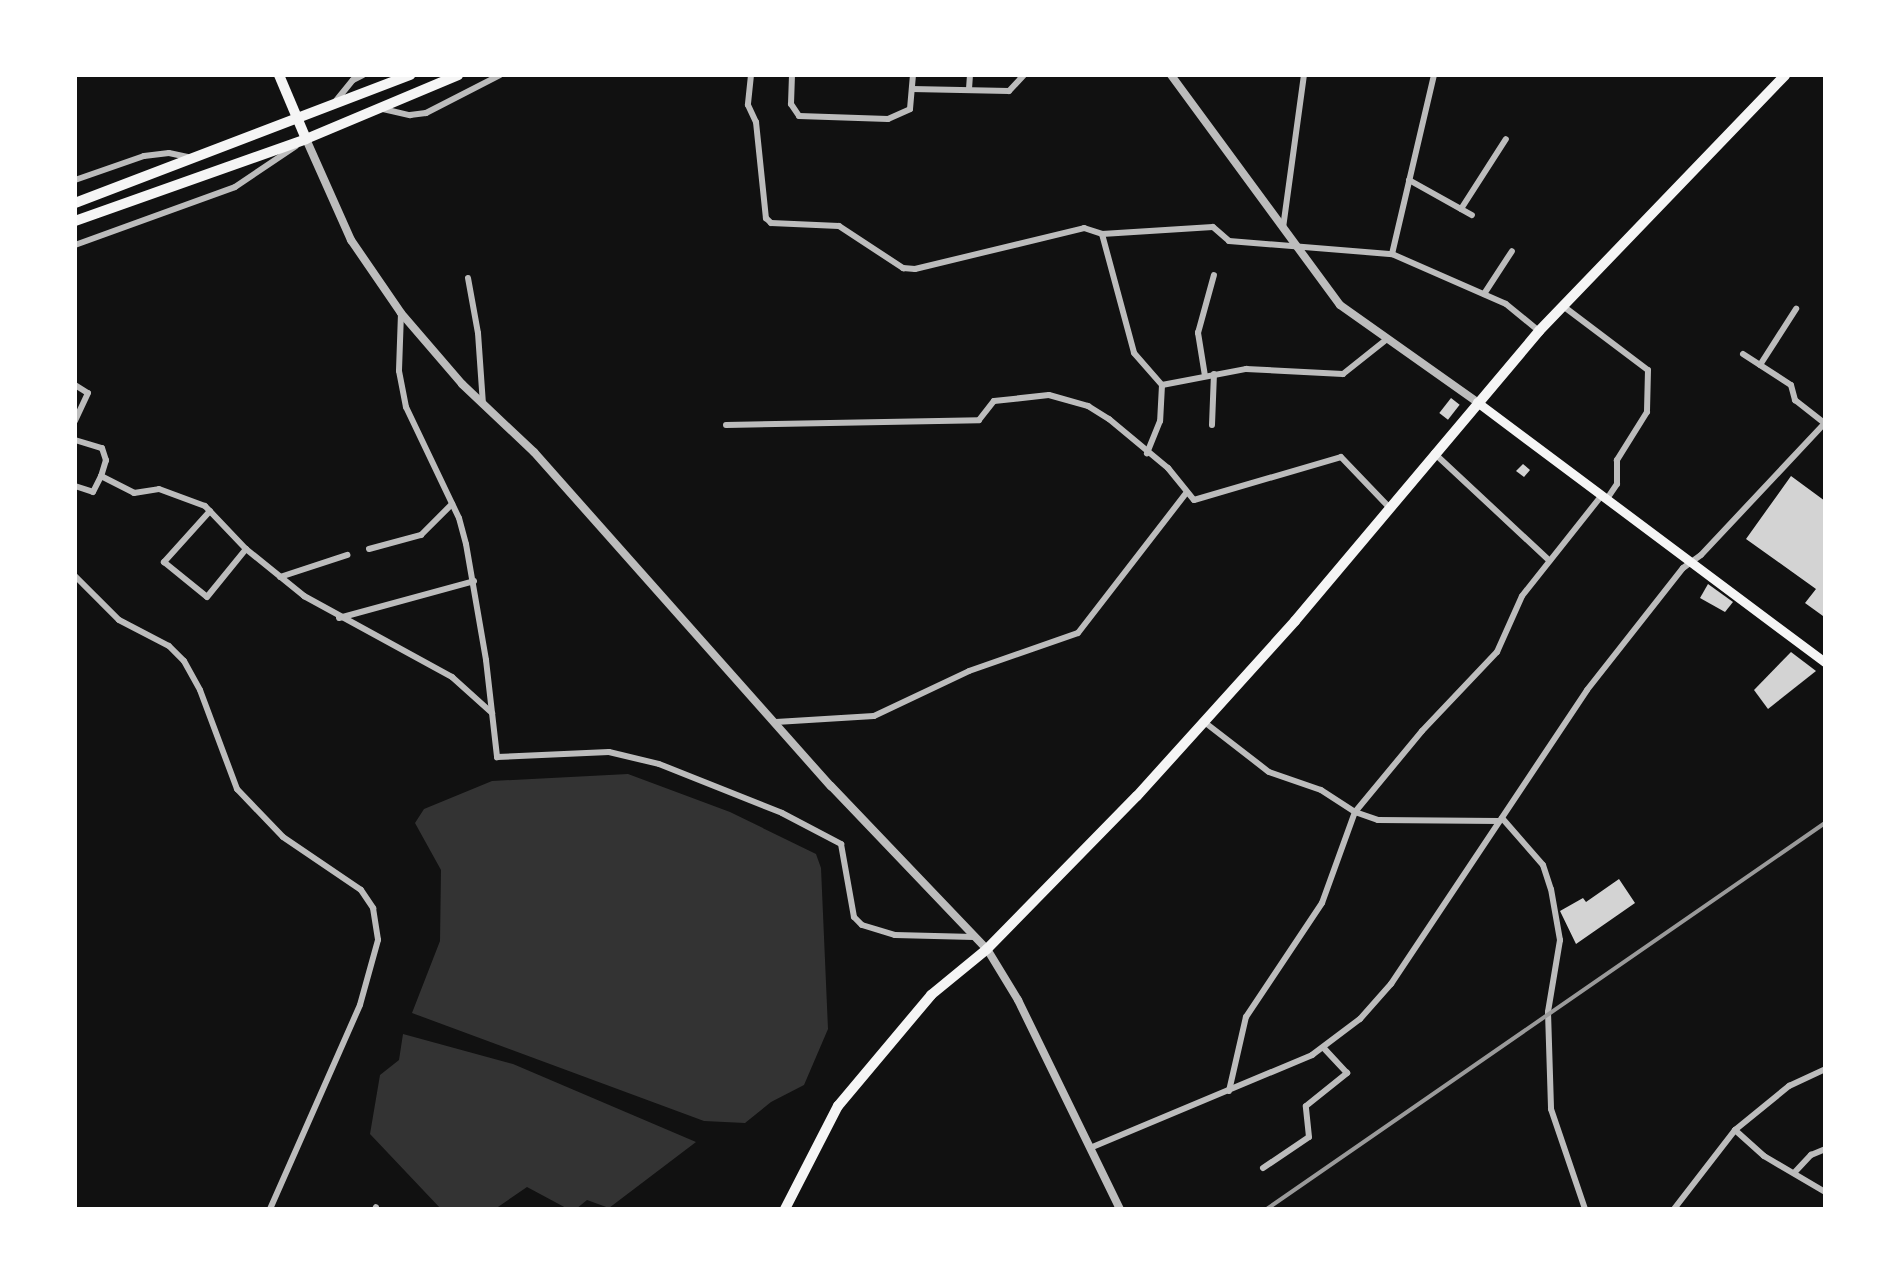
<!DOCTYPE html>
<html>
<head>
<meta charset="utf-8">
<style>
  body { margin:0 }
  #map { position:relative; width:1900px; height:1284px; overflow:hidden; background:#111; font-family:"Fira Sans Condensed",sans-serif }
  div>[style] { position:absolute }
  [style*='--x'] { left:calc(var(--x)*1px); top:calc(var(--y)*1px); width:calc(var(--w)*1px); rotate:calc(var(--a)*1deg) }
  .water>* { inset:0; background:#333 }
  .building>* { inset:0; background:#d3d3d3; transform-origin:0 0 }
  .minor>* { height:6px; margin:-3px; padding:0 3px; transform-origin:3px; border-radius:3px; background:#bcbcbc }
  .tertiary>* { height:8px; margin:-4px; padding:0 4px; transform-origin:4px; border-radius:4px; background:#bcbcbc }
  .secondary>* { height:9px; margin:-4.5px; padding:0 4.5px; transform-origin:4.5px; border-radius:4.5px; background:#f5f5f5 }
  .primary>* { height:10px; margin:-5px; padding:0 5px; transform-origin:5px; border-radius:5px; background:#f5f5f5 }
  .trunk>* { height:10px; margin:-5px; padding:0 5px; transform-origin:5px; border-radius:5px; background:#f5f5f5 }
  .rail>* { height:3.5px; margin:-1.75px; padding:0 1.75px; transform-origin:1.75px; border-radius:1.75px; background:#9a9a9a }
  span { translate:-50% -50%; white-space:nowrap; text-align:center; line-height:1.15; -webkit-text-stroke:5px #fff; paint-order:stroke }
  .frame { position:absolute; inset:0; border:77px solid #fff; pointer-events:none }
</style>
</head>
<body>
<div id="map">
  <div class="water">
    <div style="clip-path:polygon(628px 774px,730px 812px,816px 854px,821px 868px,828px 1029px,804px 1085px,771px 1102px,745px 1123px,704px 1121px,412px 1013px,440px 941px,441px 870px,415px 823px,424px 809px,492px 781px)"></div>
    <div style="clip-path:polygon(403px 1034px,513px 1064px,696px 1142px,609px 1208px,587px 1200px,576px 1209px,568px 1209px,527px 1187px,495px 1209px,441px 1209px,370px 1134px,380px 1075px,399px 1060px)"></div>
  </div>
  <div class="building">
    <div style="left:1451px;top:398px;width:11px;height:19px;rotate:38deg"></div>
    <div style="clip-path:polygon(1523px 464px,1530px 470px,1524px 477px,1516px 471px)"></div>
    <div style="clip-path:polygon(1791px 476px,1825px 501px,1823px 616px,1805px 603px,1816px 589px,1746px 539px)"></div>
    <div style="clip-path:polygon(1708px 584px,1733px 602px,1725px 612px,1700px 598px)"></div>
    <div style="clip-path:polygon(1791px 652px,1816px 671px,1768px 709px,1754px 690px)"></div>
    <div style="clip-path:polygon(1619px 879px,1635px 903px,1576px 944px,1560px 911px,1583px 898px,1586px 902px)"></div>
  </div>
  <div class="minor">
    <div style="--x:751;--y:75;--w:30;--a:96"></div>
    <div style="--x:748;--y:105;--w:19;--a:65"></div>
    <div style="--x:756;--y:122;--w:97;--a:84.1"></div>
    <div style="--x:766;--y:218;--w:7;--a:45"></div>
    <div style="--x:771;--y:223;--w:68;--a:2.5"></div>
    <div style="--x:839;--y:226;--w:77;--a:33.3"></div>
    <div style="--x:903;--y:268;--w:12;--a:5"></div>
    <div style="--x:915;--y:269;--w:174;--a:-13.6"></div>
    <div style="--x:1084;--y:228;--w:19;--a:18"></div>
    <div style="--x:1102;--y:234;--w:123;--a:74.9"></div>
    <div style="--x:1134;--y:353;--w:43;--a:48.8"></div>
    <div style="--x:1162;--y:385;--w:36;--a:93"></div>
    <div style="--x:1160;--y:421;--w:35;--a:112"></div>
    <div style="--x:792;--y:75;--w:29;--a:92"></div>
    <div style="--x:791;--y:104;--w:14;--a:56"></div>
    <div style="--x:799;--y:116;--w:89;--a:1.9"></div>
    <div style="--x:888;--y:119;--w:24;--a:-24"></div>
    <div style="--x:910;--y:109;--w:34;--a:-85"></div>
    <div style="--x:912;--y:89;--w:97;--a:1.2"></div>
    <div style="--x:1009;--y:91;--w:22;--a:-47"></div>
    <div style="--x:969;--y:89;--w:14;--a:-86"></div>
    <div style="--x:335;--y:102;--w:28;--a:-51"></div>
    <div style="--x:353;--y:80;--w:11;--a:-27"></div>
    <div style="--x:383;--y:109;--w:28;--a:13"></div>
    <div style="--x:410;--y:115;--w:16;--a:-7"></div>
    <div style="--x:426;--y:113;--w:83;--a:-27.2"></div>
    <div style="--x:75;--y:180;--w:73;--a:-19.2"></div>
    <div style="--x:144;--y:156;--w:25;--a:-7"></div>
    <div style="--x:169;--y:153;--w:19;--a:12"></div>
    <div style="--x:1409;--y:180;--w:72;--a:29.1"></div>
    <div style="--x:1461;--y:209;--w:83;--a:-57.3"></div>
    <div style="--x:1283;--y:228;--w:154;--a:-82.2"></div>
    <div style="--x:1102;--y:234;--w:111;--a:-3.6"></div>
    <div style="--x:1213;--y:227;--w:21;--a:41"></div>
    <div style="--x:1229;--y:241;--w:164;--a:4.6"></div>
    <div style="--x:1392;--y:254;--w:124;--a:23.7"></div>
    <div style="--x:1506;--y:304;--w:43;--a:39.3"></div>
    <div style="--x:75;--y:245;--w:170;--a:-19.9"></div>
    <div style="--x:235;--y:187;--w:73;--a:-33.9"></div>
    <div style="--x:1392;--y:254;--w:184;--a:-76.8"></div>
    <div style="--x:468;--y:278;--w:56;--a:79.7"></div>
    <div style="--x:478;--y:333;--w:71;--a:86"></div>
    <div style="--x:1484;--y:294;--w:51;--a:-56.9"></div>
    <div style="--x:1563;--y:306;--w:106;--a:37"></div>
    <div style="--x:1648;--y:370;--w:42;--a:91.4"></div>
    <div style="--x:1647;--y:412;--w:57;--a:122"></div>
    <div style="--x:1617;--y:460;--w:24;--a:90"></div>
    <div style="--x:1617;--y:484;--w:18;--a:124"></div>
    <div style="--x:401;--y:313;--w:58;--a:92"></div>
    <div style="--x:399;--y:371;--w:37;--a:79"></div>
    <div style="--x:406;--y:407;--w:123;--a:64.5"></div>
    <div style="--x:459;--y:518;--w:27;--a:75"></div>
    <div style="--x:466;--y:544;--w:118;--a:80.2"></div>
    <div style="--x:486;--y:660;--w:98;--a:83.5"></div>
    <div style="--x:497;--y:757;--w:112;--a:-2.6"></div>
    <div style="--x:609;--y:752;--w:51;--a:13.5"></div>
    <div style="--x:659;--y:764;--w:132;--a:21.7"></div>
    <div style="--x:782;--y:813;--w:67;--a:27.7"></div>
    <div style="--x:841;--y:844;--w:74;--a:79.9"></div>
    <div style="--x:854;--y:917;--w:11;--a:45"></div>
    <div style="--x:862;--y:925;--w:34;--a:17"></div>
    <div style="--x:895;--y:935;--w:79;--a:1.5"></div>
    <div style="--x:1743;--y:354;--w:57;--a:32.9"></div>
    <div style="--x:1791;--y:385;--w:16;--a:75"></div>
    <div style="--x:1795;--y:400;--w:37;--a:38"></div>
    <div style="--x:1760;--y:365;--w:67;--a:-57.3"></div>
    <div style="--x:1205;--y:376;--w:44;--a:-99.2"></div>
    <div style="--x:1198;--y:333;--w:60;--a:-74.6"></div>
    <div style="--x:75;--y:385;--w:15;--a:32"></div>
    <div style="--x:88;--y:393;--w:31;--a:115"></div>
    <div style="--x:1162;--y:385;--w:86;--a:-10.8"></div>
    <div style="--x:1246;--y:369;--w:97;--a:3"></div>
    <div style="--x:1343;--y:374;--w:56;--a:-38.5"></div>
    <div style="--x:726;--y:425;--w:253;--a:-1.1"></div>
    <div style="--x:979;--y:420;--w:24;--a:-52"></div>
    <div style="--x:994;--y:401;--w:55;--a:-6.2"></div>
    <div style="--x:1049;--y:395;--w:41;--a:15.8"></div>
    <div style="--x:1088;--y:406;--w:25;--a:32"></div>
    <div style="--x:1109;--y:419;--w:77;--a:39.7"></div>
    <div style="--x:1168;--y:468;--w:41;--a:50.9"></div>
    <div style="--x:1194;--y:500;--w:153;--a:-16.3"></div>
    <div style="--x:1341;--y:457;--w:69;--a:46.2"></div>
    <div style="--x:1212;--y:425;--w:51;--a:-87.8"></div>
    <div style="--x:75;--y:440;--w:28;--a:17"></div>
    <div style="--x:102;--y:448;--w:13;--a:72"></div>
    <div style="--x:106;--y:460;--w:17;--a:107"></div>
    <div style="--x:1434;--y:453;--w:158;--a:43"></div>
    <div style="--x:75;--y:486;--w:19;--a:18"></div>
    <div style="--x:93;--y:492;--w:18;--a:-63"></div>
    <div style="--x:101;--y:476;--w:37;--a:27"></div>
    <div style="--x:134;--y:493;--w:25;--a:-9"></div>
    <div style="--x:159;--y:489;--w:49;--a:20.3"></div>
    <div style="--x:205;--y:506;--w:59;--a:46.4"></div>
    <div style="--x:246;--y:549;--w:75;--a:39"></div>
    <div style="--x:304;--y:596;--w:169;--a:28.7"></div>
    <div style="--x:452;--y:677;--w:54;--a:42"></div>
    <div style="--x:210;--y:511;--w:69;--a:132"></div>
    <div style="--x:164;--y:562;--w:55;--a:39.1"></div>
    <div style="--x:207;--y:597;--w:62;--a:-50.9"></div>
    <div style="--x:369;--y:549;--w:54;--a:-15.1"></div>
    <div style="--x:421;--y:535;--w:44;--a:-45"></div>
    <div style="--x:75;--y:576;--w:62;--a:45"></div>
    <div style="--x:119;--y:620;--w:56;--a:27.5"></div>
    <div style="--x:169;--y:646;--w:21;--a:45"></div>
    <div style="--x:184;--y:661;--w:33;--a:61"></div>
    <div style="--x:200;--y:690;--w:106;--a:69.5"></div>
    <div style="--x:237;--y:789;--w:66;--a:46.2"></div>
    <div style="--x:283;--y:837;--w:94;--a:34.2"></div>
    <div style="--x:361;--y:890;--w:22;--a:56"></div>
    <div style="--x:373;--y:908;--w:32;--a:81"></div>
    <div style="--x:378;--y:940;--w:67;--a:105.5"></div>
    <div style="--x:360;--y:1005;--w:223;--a:113.8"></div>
    <div style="--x:280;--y:577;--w:71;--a:-18.2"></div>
    <div style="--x:339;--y:618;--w:140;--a:-15.3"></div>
    <div style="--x:1203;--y:721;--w:83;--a:37.7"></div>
    <div style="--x:1269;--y:772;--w:55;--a:19.1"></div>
    <div style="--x:1321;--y:790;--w:40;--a:32.9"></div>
    <div style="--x:1355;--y:812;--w:24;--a:19"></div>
    <div style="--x:1378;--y:820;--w:121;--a:0.5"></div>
    <div style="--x:776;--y:722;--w:98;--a:-3.5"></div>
    <div style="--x:874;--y:716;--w:105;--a:-25.3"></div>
    <div style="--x:969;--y:671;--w:115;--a:-19.2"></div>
    <div style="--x:1078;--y:633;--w:178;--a:-52.3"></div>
    <div style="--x:1502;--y:818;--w:62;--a:48.9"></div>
    <div style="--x:1543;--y:865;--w:25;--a:72"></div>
    <div style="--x:1551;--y:889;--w:52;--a:80"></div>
    <div style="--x:1560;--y:940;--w:73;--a:99.5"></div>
    <div style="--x:1548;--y:1012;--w:97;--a:88.2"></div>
    <div style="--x:1551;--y:1109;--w:106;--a:71.2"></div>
    <div style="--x:1229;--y:1091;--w:76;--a:-77.1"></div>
    <div style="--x:1246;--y:1017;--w:137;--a:-56.3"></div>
    <div style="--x:1322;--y:903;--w:97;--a:-70.1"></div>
    <div style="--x:1355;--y:812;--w:105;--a:-50.4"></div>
    <div style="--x:1422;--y:731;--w:109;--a:-46.5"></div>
    <div style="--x:1497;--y:652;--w:61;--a:-65.9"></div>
    <div style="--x:1522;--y:596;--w:129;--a:-51.6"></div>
    <div style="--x:1735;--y:1130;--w:39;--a:42"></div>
    <div style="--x:1764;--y:1156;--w:71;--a:30.5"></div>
    <div style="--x:1090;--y:1148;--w:241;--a:-22.7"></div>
    <div style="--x:1312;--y:1055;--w:60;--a:-36.9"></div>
    <div style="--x:1360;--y:1019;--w:47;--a:-48.5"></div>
    <div style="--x:1391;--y:984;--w:353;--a:-56.3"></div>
    <div style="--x:1587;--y:690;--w:155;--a:-51.8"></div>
    <div style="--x:1683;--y:568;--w:22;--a:-36"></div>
    <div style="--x:1701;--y:555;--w:181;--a:-46.8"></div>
    <div style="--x:1263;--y:1168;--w:55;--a:-34"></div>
    <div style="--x:1309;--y:1137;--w:31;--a:-96"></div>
    <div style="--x:1306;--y:1106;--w:53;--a:-38.8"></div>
    <div style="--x:1347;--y:1073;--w:35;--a:-133"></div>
    <div style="--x:1794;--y:1173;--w:25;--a:-47"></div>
    <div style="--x:1811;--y:1155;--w:15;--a:-23"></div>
    <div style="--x:375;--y:1209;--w:2;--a:-63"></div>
    <div style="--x:1674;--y:1209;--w:100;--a:-52.3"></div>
    <div style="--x:1735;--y:1130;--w:70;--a:-39.2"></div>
    <div style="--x:1789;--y:1086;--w:40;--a:-25"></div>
  </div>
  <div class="tertiary">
    <div style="--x:1171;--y:75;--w:285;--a:53.7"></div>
    <div style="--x:1340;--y:305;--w:168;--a:35.3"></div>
    <div style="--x:306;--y:139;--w:111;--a:66"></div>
    <div style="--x:351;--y:240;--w:88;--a:55.6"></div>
    <div style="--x:401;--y:313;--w:94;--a:49.3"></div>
    <div style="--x:462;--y:384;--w:99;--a:43.4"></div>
    <div style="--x:534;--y:452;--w:447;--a:48.4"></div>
    <div style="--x:831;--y:786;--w:226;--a:46.3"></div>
    <div style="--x:987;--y:949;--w:60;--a:58.7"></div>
    <div style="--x:1018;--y:1000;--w:233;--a:64"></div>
  </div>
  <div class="secondary">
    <div style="--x:1477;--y:402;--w:434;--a:36.8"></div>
  </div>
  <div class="primary">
    <div style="--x:279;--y:75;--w:69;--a:67.1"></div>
    <div style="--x:785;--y:1209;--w:116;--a:-62.8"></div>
    <div style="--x:838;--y:1106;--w:145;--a:-50"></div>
    <div style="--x:931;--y:995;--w:72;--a:-39.4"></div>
    <div style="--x:987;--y:949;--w:214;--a:-45.6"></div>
    <div style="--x:1137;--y:796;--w:236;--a:-47.9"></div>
    <div style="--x:1295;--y:621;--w:379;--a:-49.9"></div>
    <div style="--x:1539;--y:331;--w:355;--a:-46.1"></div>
  </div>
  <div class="trunk">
    <div style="--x:75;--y:203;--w:359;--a:-20.9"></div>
    <div style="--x:75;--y:221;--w:245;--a:-19.5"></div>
    <div style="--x:306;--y:139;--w:165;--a:-22.8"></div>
  </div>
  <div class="rail">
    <div style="--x:1267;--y:1209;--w:678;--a:-34.67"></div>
  </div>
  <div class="frame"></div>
</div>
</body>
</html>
